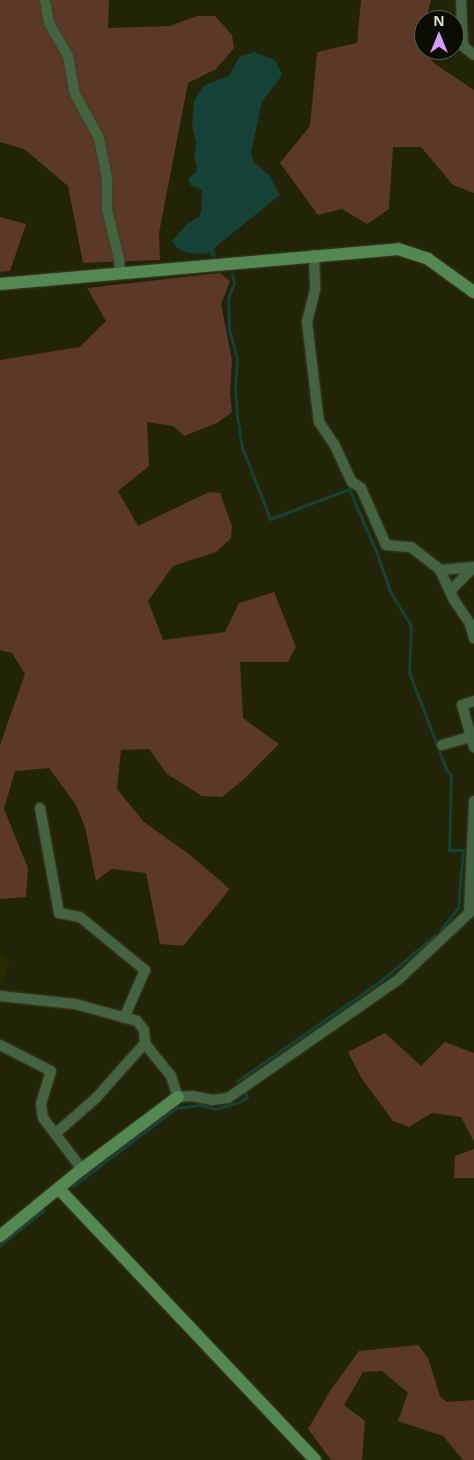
<!DOCTYPE html>
<html>
<head>
<meta charset="utf-8">
<style>
  body { margin:0 }
  #map { position:relative; width:474px; height:1460px; overflow:hidden; background:#222408; font-family:"Open Sans",sans-serif }
  div>[style] { position:absolute }
  [style*='--x'] { left:calc(var(--x)*1px); top:calc(var(--y)*1px); width:calc(var(--w)*1px); rotate:calc(var(--a)*1deg) }
  .built>* { inset:0; background:#282905 }
  .green>* { inset:0; background:#5b3827 }
  .water>* { inset:0; background:#154137 }
  .stream>* { height:3px; margin:-1.5px; padding:0 1.5px; transform-origin:1.5px; border-radius:1.5px; background:#154137 }
  .roads { filter:drop-shadow(0 0 1px #3f4127) drop-shadow(0 0 1px #3f4127) }
  .street>* { height:10px; margin:-5px; padding:0 5px; transform-origin:5px; border-radius:5px; background:#436342 }
  .secondary>* { height:12px; margin:-6px; padding:0 6px; transform-origin:6px; border-radius:6px; background:#538852 }
  span { translate:-50% -50%; white-space:nowrap; text-align:center; line-height:1.15; -webkit-text-stroke:4px #0b0c03; paint-order:stroke }
  .north { position:absolute; left:414px; top:10px; width:50px; height:50px; box-sizing:border-box; background:#0b0c03; border:1px solid #5d5f53; border-radius:50%; rotate:0deg; font-size:14px; font-weight:700; line-height:20px; text-align:center; color:#d9dbcb }
  .north::after { content:''; display:block; margin:auto; width:18px; height:22px; background:#d49cfc; clip-path:polygon(50% 0,100% 100%,50% 72%,0 100%) }
</style>
</head>
<body>
<div id="map">
  <div class="built">
    <div style="clip-path:polygon(0 952px,10px 962px,0 989px)"></div>
  </div>
  <div class="green">
    <div style="clip-path:polygon(0 0,109px 0,108px 28px,170px 26px,197px 16px,215px 16px,232px 35px,234px 48px,216px 69px,188px 83px,159px 233px,160px 260px,83px 263px,68px 186px,24px 149px,0 142px)"></div>
    <div style="clip-path:polygon(361px 0,431px 0,426px 20px,424px 20px,419px 47px,435px 64px,474px 90px,474px 193px,453px 185px,421px 147px,393px 147px,389px 209px,367px 224px,342px 209px,318px 215px,280px 163px,310px 126px,317px 52px,357px 43px)"></div>
    <div style="clip-path:polygon(0 217px,26px 224px,10px 271px,0 272px)"></div>
    <div style="clip-path:polygon(220px 273px,230px 281px,221px 304px,232px 360px,230px 394px,232px 412px,217px 423px,184px 436px,173px 426px,147px 422px,149px 466px,118px 491px,138px 526px,209px 492px,220px 493px,232px 526px,231px 538px,216px 552px,173px 566px,148px 601px,163px 640px,225px 632px,239px 603px,274px 592px,296px 647px,288px 662px,240px 662px,243px 718px,279px 744px,243px 780px,222px 797px,202px 796px,167px 774px,149px 749px,121px 750px,117px 789px,144px 822px,190px 855px,230px 889px,183px 946px,160px 944px,146px 873px,111px 869px,96px 881px,85px 827px,76px 805px,49px 768px,15px 771px,4px 809px,28px 868px,26px 897px,0 899px,0 745px,25px 674px,12px 653px,0 650px,0 360px,80px 347px,106px 321px,87px 288px)"></div>
    <div style="clip-path:polygon(385px 1033px,421px 1066px,445px 1042px,474px 1053px,474px 1142px,461px 1117px,432px 1113px,409px 1127px,393px 1121px,362px 1079px,348px 1052px)"></div>
    <div style="clip-path:polygon(474px 1149px,474px 1178px,454px 1178px,455px 1156px)"></div>
    <div style="clip-path:polygon(418px 1345px,428px 1358px,440px 1396px,447px 1402px,474px 1400px,474px 1460px,463px 1460px,443px 1436px,398px 1421px,408px 1393px,382px 1371px,363px 1372px,344px 1405px,365px 1421px,362px 1460px,331px 1460px,308px 1429px,330px 1391px,359px 1351px)"></div>
  </div>
  <div class="water">
    <div style="clip-path:polygon(254px 52px,275px 60px,282px 75px,262px 102px,251px 153px,254px 162px,270px 176px,280px 195px,213px 249px,216px 255px,213px 258px,209px 252px,204px 254px,187px 253px,176px 247px,172px 241px,187px 224px,199px 217px,201px 212px,202px 190px,190px 185px,188px 179px,196px 172px,197px 167px,194px 157px,196px 143px,192px 124px,194px 101px,204px 85px,229px 76px,239px 57px)"></div>
  </div>
  <div class="stream">
    <div style="--x:232;--y:274;--w:9;--a:77"></div>
    <div style="--x:234;--y:283;--w:17;--a:111"></div>
    <div style="--x:228;--y:299;--w:30;--a:88"></div>
    <div style="--x:229;--y:329;--w:31;--a:75"></div>
    <div style="--x:237;--y:359;--w:27;--a:94"></div>
    <div style="--x:235;--y:386;--w:30;--a:86"></div>
    <div style="--x:237;--y:416;--w:31;--a:81"></div>
    <div style="--x:242;--y:447;--w:77;--a:68.7"></div>
    <div style="--x:270;--y:519;--w:85;--a:-20.8"></div>
    <div style="--x:349;--y:489;--w:68;--a:66.5"></div>
    <div style="--x:376;--y:551;--w:42;--a:70.7"></div>
    <div style="--x:390;--y:591;--w:41;--a:59"></div>
    <div style="--x:411;--y:626;--w:46;--a:92.5"></div>
    <div style="--x:409;--y:672;--w:104;--a:69.1"></div>
    <div style="--x:446;--y:769;--w:8;--a:50"></div>
    <div style="--x:451;--y:775;--w:75;--a:91.5"></div>
    <div style="--x:449;--y:850;--w:14;--a:0"></div>
    <div style="--x:463;--y:850;--w:58;--a:94.9"></div>
    <div style="--x:458;--y:908;--w:28;--a:129"></div>
    <div style="--x:237;--y:1081;--w:178;--a:-34.9"></div>
    <div style="--x:383;--y:979;--w:68;--a:-40.2"></div>
    <div style="--x:73;--y:1186;--w:129;--a:-37.1"></div>
    <div style="--x:176;--y:1108;--w:24;--a:-7"></div>
    <div style="--x:200;--y:1105;--w:16;--a:15"></div>
    <div style="--x:215;--y:1109;--w:25;--a:-16"></div>
    <div style="--x:239;--y:1102;--w:9;--a:-32"></div>
    <div style="--x:247;--y:1097;--w:4;--a:-117"></div>
    <div style="--x:0;--y:1245;--w:56;--a:-38.5"></div>
  </div>
  <div class="roads">
    <div class="street">
      <div style="--x:45;--y:0;--w:23;--a:80"></div>
      <div style="--x:49;--y:23;--w:38;--a:60"></div>
      <div style="--x:68;--y:56;--w:39;--a:80"></div>
      <div style="--x:75;--y:94;--w:50;--a:61.4"></div>
      <div style="--x:99;--y:138;--w:42;--a:79"></div>
      <div style="--x:107;--y:179;--w:30;--a:90"></div>
      <div style="--x:107;--y:209;--w:51;--a:76.5"></div>
      <div style="--x:119;--y:259;--w:15;--a:86"></div>
      <div style="--x:461;--y:0;--w:46;--a:87.5"></div>
      <div style="--x:463;--y:46;--w:14;--a:39"></div>
      <div style="--x:314;--y:255;--w:35;--a:88"></div>
      <div style="--x:315;--y:290;--w:33;--a:104"></div>
      <div style="--x:307;--y:322;--w:101;--a:83.2"></div>
      <div style="--x:319;--y:422;--w:29;--a:56"></div>
      <div style="--x:335;--y:446;--w:40;--a:65"></div>
      <div style="--x:352;--y:482;--w:11;--a:34"></div>
      <div style="--x:361;--y:488;--w:62;--a:66.3"></div>
      <div style="--x:386;--y:545;--w:25;--a:5"></div>
      <div style="--x:411;--y:547;--w:37;--a:38"></div>
      <div style="--x:440;--y:570;--w:33;--a:65"></div>
      <div style="--x:454;--y:600;--w:29;--a:56"></div>
      <div style="--x:470;--y:624;--w:15;--a:74"></div>
      <div style="--x:440;--y:570;--w:34;--a:-5"></div>
      <div style="--x:450;--y:591;--w:34;--a:-45"></div>
      <div style="--x:474;--y:701;--w:13;--a:162"></div>
      <div style="--x:462;--y:705;--w:44;--a:74.1"></div>
      <div style="--x:442;--y:745;--w:33;--a:-16"></div>
      <div style="--x:40;--y:808;--w:107;--a:79.7"></div>
      <div style="--x:59;--y:913;--w:21;--a:11"></div>
      <div style="--x:80;--y:917;--w:84;--a:39.2"></div>
      <div style="--x:145;--y:970;--w:52;--a:113.6"></div>
      <div style="--x:0;--y:996;--w:75;--a:6.1"></div>
      <div style="--x:75;--y:1004;--w:64;--a:15.3"></div>
      <div style="--x:137;--y:1021;--w:11;--a:52"></div>
      <div style="--x:144;--y:1030;--w:13;--a:86"></div>
      <div style="--x:145;--y:1043;--w:9;--a:54"></div>
      <div style="--x:150;--y:1050;--w:33;--a:51"></div>
      <div style="--x:171;--y:1076;--w:22;--a:72"></div>
      <div style="--x:178;--y:1097;--w:14;--a:-4"></div>
      <div style="--x:192;--y:1096;--w:21;--a:11"></div>
      <div style="--x:213;--y:1100;--w:15;--a:-8"></div>
      <div style="--x:228;--y:1098;--w:208;--a:-34.8"></div>
      <div style="--x:399;--y:979;--w:96;--a:-43.3"></div>
      <div style="--x:469;--y:913;--w:112;--a:-87.4"></div>
      <div style="--x:0;--y:1045;--w:57;--a:27"></div>
      <div style="--x:51;--y:1071;--w:34;--a:107"></div>
      <div style="--x:41;--y:1104;--w:14;--a:82"></div>
      <div style="--x:43;--y:1118;--w:64;--a:52.6"></div>
      <div style="--x:55;--y:1134;--w:55;--a:-41.3"></div>
      <div style="--x:96;--y:1098;--w:74;--a:-48.3"></div>
    </div>
    <div class="secondary">
      <div style="--x:0;--y:284;--w:400;--a:-5"></div>
      <div style="--x:398;--y:249;--w:32;--a:18"></div>
      <div style="--x:428;--y:259;--w:57;--a:35.7"></div>
      <div style="--x:59;--y:1189;--w:373;--a:46.6"></div>
      <div style="--x:0;--y:1236;--w:106;--a:-39.3"></div>
      <div style="--x:82;--y:1169;--w:120;--a:-36.9"></div>
    </div>
  </div>
  <div class="north">N</div>
</div>
</body>
</html>
